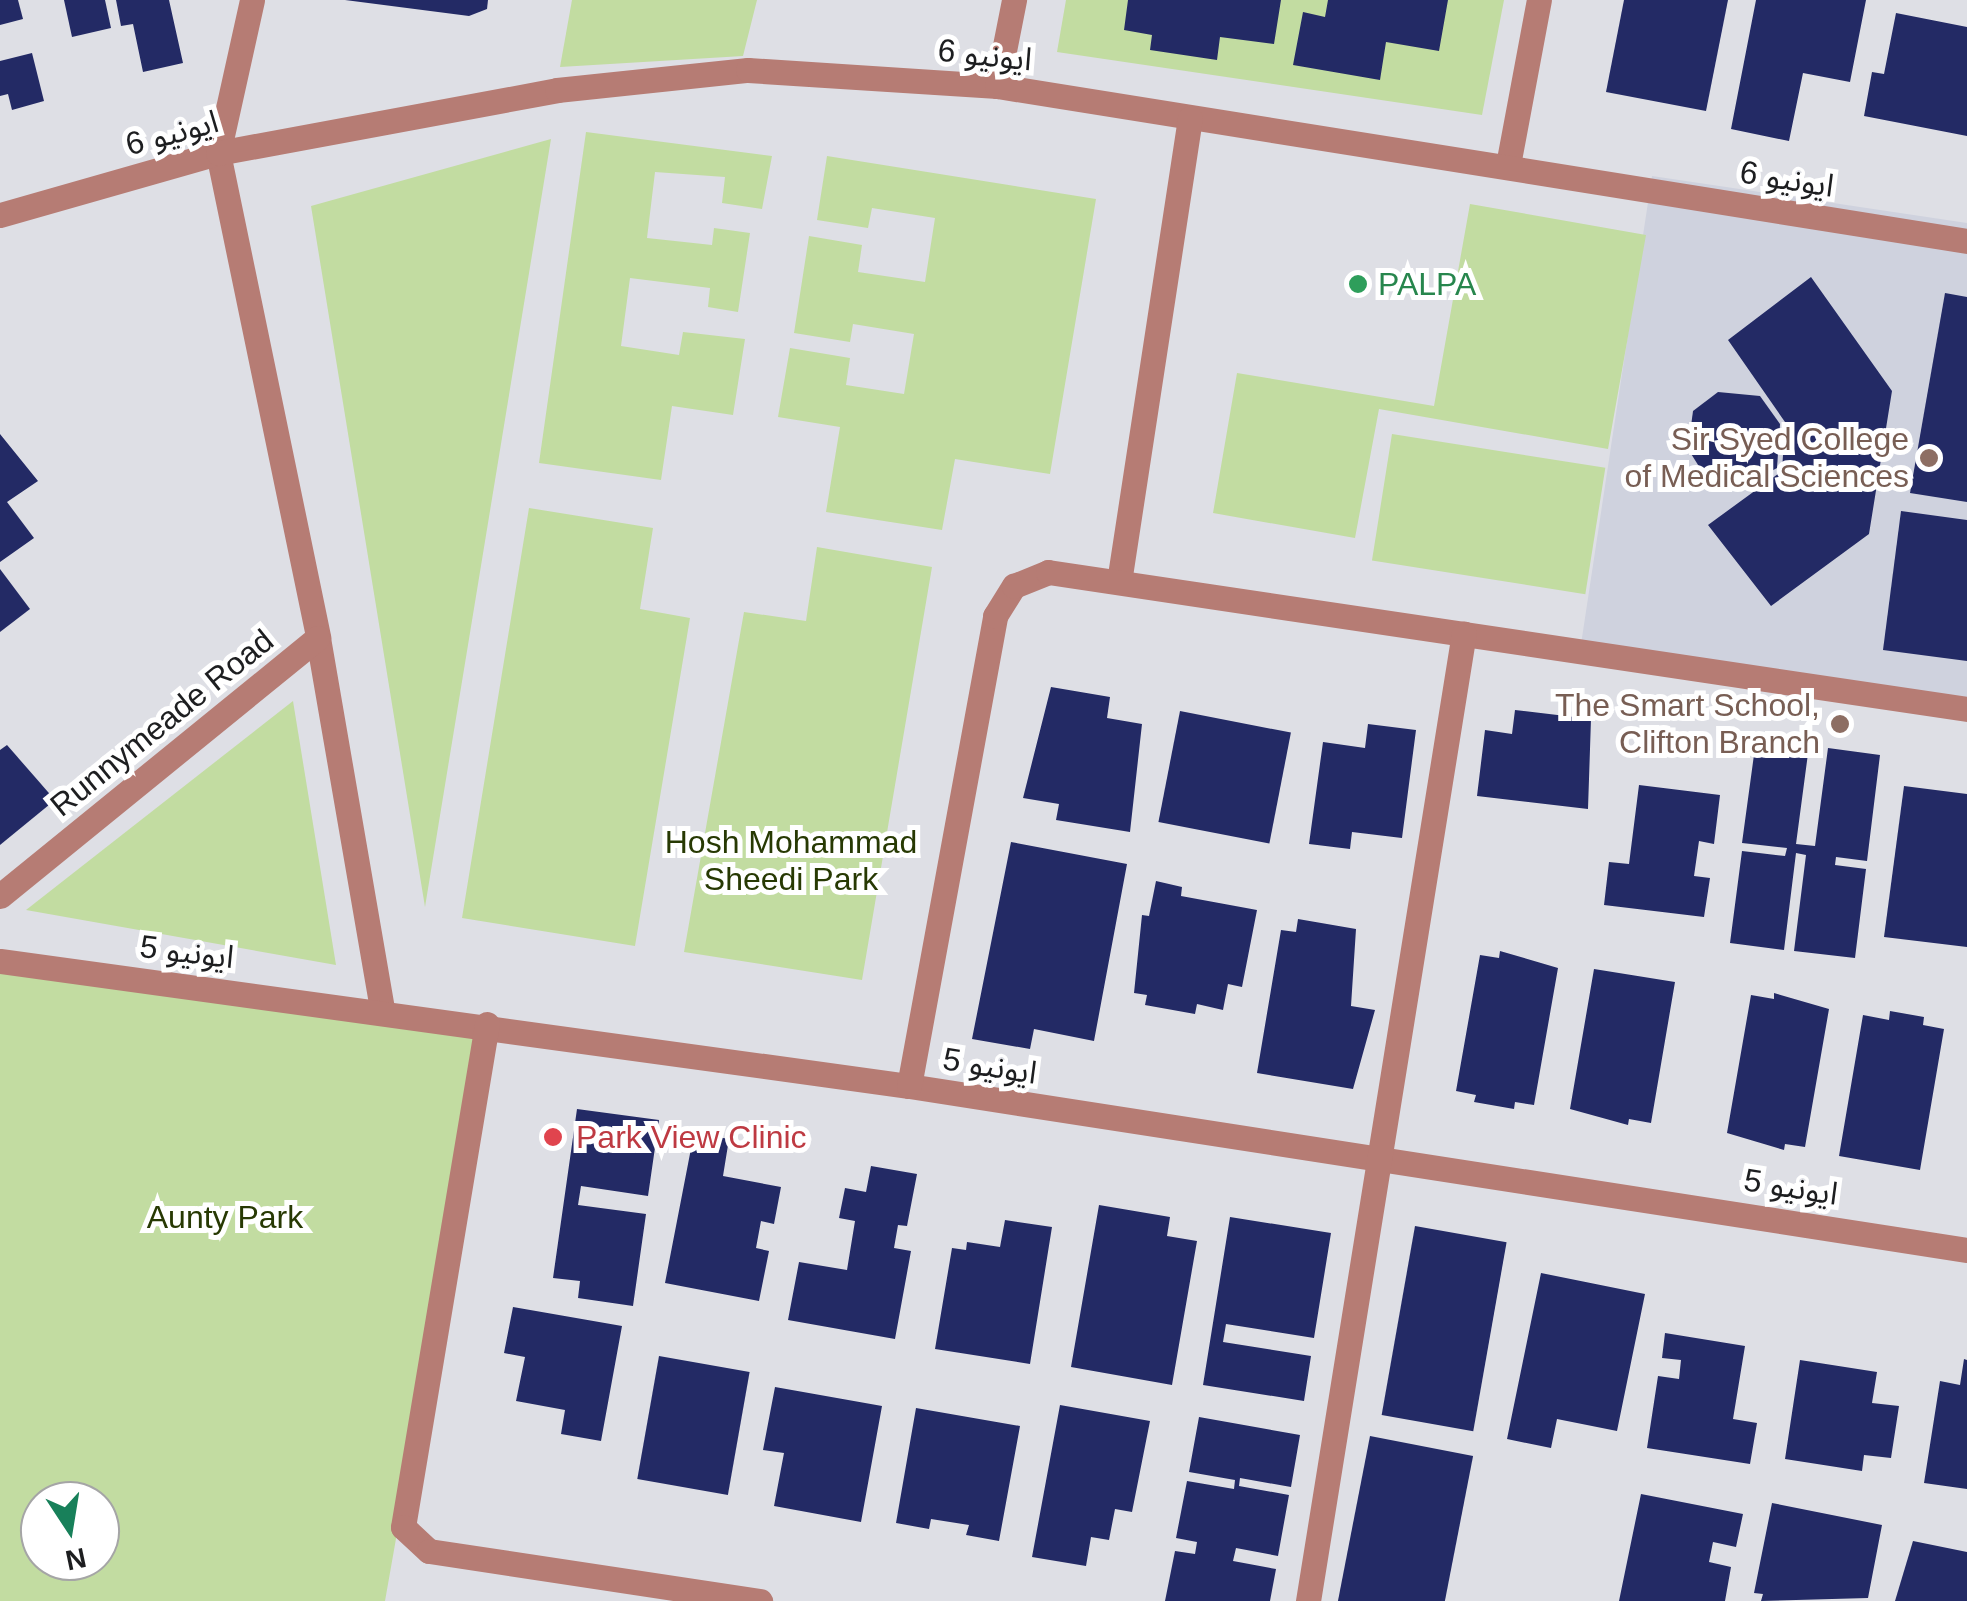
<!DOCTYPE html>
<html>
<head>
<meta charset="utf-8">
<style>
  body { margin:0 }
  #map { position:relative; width:1967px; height:1601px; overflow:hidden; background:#dedfe5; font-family:Helvetica,"Noto Sans Arabic",sans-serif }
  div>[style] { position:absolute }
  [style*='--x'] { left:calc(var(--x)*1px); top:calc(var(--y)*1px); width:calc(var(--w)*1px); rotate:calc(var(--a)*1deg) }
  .built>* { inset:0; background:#cfd2de }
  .green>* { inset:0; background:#c2dca1; transform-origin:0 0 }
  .building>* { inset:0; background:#232a65; transform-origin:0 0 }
  .minor>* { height:25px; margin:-12.5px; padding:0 12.5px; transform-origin:12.5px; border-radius:12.5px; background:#b67c74 }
  .dots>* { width:28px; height:28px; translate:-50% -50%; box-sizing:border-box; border:5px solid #fff; border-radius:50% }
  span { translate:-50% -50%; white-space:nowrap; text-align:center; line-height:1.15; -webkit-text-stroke:10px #fff; paint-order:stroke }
  .street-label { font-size:32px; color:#1d1e20 }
  .leisure-label { font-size:32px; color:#27864d }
  .left { translate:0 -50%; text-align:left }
  .education-label { font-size:32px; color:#785e54 }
  .right { translate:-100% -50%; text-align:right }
  .park-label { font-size:32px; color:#273903 }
  .health-label { font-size:32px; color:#be3a42 }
  .north { position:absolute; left:20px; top:1481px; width:100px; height:100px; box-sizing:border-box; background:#fff; border:2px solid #a5a5a6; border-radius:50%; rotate:168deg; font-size:28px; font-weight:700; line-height:40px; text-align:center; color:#1d1e20 }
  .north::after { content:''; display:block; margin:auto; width:35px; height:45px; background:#18805a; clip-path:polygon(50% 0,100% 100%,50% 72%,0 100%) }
</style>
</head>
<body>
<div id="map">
  <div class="built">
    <div style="clip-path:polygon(1652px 176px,1967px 223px,1967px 709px,1580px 651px)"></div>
  </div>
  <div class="green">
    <div style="clip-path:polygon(572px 0,757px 0,743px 56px,560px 67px)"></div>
    <div style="clip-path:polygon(1066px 0,1504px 0,1482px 115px,1057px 52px)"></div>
    <div style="clip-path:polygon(586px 132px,772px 156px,762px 209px,722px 203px,725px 177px,655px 172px,647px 238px,712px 245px,714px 228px,750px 233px,738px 312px,708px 307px,710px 288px,630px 278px,621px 346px,679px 355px,683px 332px,745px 339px,733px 415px,672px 406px,661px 480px,539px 463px)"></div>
    <div style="clip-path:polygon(551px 139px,425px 907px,311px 206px)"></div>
    <div style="clip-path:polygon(827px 156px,1096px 199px,1050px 474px,955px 459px,942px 530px,826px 512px,840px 427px,778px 417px,790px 348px,850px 358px,846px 385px,904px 394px,914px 334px,853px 324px,850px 342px,794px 333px,809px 236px,862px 245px,858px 272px,925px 282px,935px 218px,872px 208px,868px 228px,817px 220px)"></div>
    <div style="clip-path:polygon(1470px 204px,1646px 235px,1608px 449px,1379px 409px,1355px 538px,1213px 513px,1237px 373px,1434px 406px)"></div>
    <div style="left:1392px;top:434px;width:216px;height:128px;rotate:9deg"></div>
    <div style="clip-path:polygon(529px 508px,653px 528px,640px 609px,690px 618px,635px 946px,462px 918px)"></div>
    <div style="clip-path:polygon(817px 547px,932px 567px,862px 980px,684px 952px,744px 612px,806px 621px)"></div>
    <div style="clip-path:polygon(293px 701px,336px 965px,26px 910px)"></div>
    <div style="clip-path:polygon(evenodd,0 961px,487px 1024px,385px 1601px,0 1601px,0 961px,40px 1501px,100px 1501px,100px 1561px,40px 1561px,40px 1501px)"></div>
  </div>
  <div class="building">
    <div style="clip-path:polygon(0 0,18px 0,23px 19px,0 25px)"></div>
    <div style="clip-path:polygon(64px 0,105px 0,111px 28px,72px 37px)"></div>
    <div style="clip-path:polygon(116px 0,169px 0,183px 63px,143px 72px,133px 24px,121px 26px)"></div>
    <div style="clip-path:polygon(345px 0,488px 0,487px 9px,469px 16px)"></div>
    <div style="clip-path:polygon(1128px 0,1281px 0,1274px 44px,1220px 37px,1217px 60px,1150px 50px,1152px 35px,1124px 30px)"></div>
    <div style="clip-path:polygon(1328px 0,1448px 0,1439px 51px,1386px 42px,1380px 80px,1293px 65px,1303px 12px,1325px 17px)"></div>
    <div style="clip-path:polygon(1624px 0,1728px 0,1706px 111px,1606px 92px)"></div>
    <div style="clip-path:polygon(1756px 0,1866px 0,1850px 82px,1803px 73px,1789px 141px,1731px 129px)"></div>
    <div style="clip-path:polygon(1896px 13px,1967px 27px,1967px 136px,1864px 116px,1872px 72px,1884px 74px)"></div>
    <div style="clip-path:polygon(32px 53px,44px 101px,12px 110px,8px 94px,0 96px,0 61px)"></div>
    <div style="clip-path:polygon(1811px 277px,1892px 391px,1869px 534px,1771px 606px,1708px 525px,1782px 471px,1785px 422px,1728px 340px)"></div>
    <div style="clip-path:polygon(1945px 293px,1967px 297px,1967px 502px,1910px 493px)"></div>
    <div style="clip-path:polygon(1718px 392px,1760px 396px,1780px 424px,1777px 468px,1744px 486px,1705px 476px,1688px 449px,1693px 411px)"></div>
    <div style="clip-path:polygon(0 434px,38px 481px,7px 502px,34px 538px,0 562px)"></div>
    <div style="clip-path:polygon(1901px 511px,1967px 520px,1967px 661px,1883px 650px)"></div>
    <div style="clip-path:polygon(0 569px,30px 609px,0 632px)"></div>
    <div style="clip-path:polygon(1051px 687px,1110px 697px,1107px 718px,1142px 724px,1130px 832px,1056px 820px,1059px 804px,1023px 798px)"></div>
    <div style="clip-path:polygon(1515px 710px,1591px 719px,1588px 809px,1477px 796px,1485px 730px,1512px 734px)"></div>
    <div style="left:1180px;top:711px;width:113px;height:113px;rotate:11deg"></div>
    <div style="clip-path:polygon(1368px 724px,1416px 730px,1402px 838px,1352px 832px,1350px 849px,1309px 844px,1323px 742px,1365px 748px)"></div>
    <div style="clip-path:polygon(1756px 740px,1809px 746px,1796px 844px,1815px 846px,1828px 748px,1880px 755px,1867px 861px,1836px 857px,1835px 865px,1866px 869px,1855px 958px,1794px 951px,1806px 855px,1796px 853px,1784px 950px,1730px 943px,1742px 851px,1785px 856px,1787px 848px,1742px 843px)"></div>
    <div style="clip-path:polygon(7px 745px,55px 800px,0 845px,0 750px)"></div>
    <div style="clip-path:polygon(1639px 785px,1720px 795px,1714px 844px,1699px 841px,1694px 876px,1710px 878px,1704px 917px,1604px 905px,1609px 862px,1629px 864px)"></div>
    <div style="clip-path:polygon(1904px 786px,1967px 794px,1967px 947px,1884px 937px)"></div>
    <div style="clip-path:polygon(1011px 842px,1127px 864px,1094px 1041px,1034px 1029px,1030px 1049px,972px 1039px)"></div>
    <div style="clip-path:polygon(1156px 881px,1182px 887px,1181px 896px,1257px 910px,1242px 987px,1228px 984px,1223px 1010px,1197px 1004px,1195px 1014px,1145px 1005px,1147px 995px,1134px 993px,1142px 915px,1149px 916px)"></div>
    <div style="clip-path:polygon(1298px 919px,1356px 929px,1351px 1006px,1375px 1010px,1353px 1089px,1257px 1073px,1281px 930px,1296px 932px)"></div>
    <div style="clip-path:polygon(1500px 951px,1558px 968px,1534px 1105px,1515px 1102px,1514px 1109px,1474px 1102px,1476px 1095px,1456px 1091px,1480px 955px,1499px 958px)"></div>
    <div style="clip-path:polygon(1594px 969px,1675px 982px,1651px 1123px,1629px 1119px,1628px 1125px,1570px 1109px)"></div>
    <div style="clip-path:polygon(1774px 993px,1829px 1009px,1805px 1147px,1785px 1144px,1784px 1150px,1727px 1133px,1751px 995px,1774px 999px)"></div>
    <div style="clip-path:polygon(1890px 1011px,1924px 1017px,1923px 1025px,1944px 1029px,1920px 1170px,1839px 1156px,1863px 1015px,1889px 1020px)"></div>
    <div style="clip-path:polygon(577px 1109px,659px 1120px,648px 1196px,581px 1186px,578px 1205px,646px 1214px,633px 1306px,578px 1298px,580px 1281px,553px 1278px)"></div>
    <div style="clip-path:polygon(694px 1133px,729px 1139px,723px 1176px,781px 1187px,774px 1224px,761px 1221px,756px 1248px,769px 1251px,759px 1301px,665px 1283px)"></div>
    <div style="clip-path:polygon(871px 1166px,917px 1174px,907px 1226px,898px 1225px,894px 1248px,911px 1251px,895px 1339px,788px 1320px,799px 1262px,847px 1270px,855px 1221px,839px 1218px,845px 1188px,866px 1192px)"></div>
    <div style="clip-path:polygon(1099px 1205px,1170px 1217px,1167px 1236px,1197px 1241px,1172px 1385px,1071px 1367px)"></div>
    <div style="clip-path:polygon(1230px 1217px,1331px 1233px,1314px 1338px,1226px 1324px,1223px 1342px,1311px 1356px,1304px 1401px,1203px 1385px)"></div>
    <div style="clip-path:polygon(1005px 1220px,1052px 1227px,1030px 1364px,935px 1349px,952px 1248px,966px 1250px,967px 1242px,1000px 1247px)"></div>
    <div style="left:1415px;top:1226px;width:93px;height:192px;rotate:10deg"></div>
    <div style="clip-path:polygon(1541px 1273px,1645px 1294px,1617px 1431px,1557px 1419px,1551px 1448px,1507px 1439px)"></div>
    <div style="clip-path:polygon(513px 1307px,622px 1326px,601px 1441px,561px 1434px,565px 1410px,516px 1401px,525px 1357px,504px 1353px)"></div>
    <div style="clip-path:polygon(1665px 1333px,1745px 1346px,1733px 1419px,1757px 1423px,1750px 1464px,1647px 1448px,1658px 1376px,1679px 1379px,1681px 1360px,1662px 1358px)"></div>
    <div style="left:659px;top:1356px;width:92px;height:125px;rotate:10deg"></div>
    <div style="clip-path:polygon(1964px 1359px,1967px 1360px,1967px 1489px,1924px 1483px,1940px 1381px,1960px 1385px)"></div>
    <div style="clip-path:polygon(1800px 1360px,1877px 1372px,1872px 1403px,1899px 1406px,1891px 1458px,1864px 1455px,1862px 1471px,1785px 1459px)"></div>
    <div style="clip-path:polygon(775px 1387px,882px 1406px,861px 1522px,774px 1506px,784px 1453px,763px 1450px)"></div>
    <div style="clip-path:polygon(1060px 1405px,1150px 1421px,1132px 1512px,1115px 1509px,1109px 1540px,1091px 1537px,1086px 1566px,1032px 1557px)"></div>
    <div style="clip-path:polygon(916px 1408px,1020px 1426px,999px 1541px,966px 1535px,969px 1525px,931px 1519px,929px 1529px,896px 1523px)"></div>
    <div style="clip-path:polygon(1199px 1417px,1300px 1435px,1291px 1487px,1240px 1478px,1239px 1486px,1289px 1495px,1278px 1556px,1236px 1548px,1233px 1561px,1276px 1569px,1270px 1601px,1165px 1601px,1175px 1551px,1195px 1554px,1197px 1542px,1176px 1538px,1187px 1481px,1234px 1489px,1235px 1480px,1189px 1472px)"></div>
    <div style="left:1370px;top:1436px;width:105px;height:168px;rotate:11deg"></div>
    <div style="clip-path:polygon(1641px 1494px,1743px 1514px,1736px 1547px,1713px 1542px,1709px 1562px,1731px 1567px,1725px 1601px,1619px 1601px)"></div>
    <div style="clip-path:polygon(1772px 1503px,1882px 1525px,1868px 1598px,1761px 1601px,1763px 1594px,1754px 1593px)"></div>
    <div style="clip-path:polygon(1913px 1541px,1967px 1552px,1967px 1601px,1895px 1601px)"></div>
  </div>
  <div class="minor">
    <div style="--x:252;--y:0;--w:157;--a:102.5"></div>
    <div style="--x:218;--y:153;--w:495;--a:78.3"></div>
    <div style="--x:318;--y:638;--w:376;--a:80.2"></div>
    <div style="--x:997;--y:86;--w:88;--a:-78.8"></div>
    <div style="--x:1508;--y:165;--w:168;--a:-79.4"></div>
    <div style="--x:0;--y:215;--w:227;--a:-15.9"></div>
    <div style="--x:218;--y:153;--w:345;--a:-10.5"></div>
    <div style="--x:557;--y:90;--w:192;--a:-6"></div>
    <div style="--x:748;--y:70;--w:250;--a:3.7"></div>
    <div style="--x:997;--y:86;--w:982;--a:9.08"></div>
    <div style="--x:1119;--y:582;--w:469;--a:-81.3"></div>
    <div style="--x:0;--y:896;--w:409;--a:-39.1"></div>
    <div style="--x:0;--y:961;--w:918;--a:7.83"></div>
    <div style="--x:909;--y:1086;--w:1071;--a:8.81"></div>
    <div style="--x:487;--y:1024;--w:510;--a:99.48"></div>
    <div style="--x:403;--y:1527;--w:35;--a:43"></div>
    <div style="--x:429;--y:1551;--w:335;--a:8.6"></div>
    <div style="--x:909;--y:1086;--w:478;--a:-79.6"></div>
    <div style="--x:995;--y:616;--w:36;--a:-58"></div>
    <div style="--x:1014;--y:586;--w:37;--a:-22"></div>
    <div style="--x:1048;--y:572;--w:929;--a:8.48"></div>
    <div style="--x:1308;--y:1601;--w:980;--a:-80.85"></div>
  </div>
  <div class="dots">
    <div style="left:1358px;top:284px;background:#2e9e5b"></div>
    <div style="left:1929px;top:458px;background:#8d6e63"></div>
    <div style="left:1840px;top:724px;background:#8d6e63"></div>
    <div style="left:553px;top:1137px;background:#e0444e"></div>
  </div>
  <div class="street-label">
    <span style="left:985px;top:55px;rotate:6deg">ایونیو 6</span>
    <span style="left:172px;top:133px;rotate:-15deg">ایونیو 6</span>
    <span style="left:1787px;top:179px;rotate:9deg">ایونیو 6</span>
    <span style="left:162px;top:723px;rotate:-39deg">Runnymeade Road</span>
    <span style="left:187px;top:952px;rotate:7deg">ایونیو 5</span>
    <span style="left:990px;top:1066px;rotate:9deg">ایونیو 5</span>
    <span style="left:1791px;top:1187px;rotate:9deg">ایونیو 5</span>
  </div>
  <div class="leisure-label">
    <span class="left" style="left:1378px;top:284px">PALPA</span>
  </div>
  <div class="education-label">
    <span class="right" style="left:1909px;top:458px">Sir Syed College<br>of Medical Sciences</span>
    <span class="right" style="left:1820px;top:724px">The Smart School,<br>Clifton Branch</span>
  </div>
  <div class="park-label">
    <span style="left:791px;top:861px">Hosh Mohammad<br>Sheedi Park</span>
    <span style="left:225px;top:1217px">Aunty Park</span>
  </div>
  <div class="health-label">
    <span class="left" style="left:576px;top:1137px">Park View Clinic</span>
  </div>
  <div class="north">N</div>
</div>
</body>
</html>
